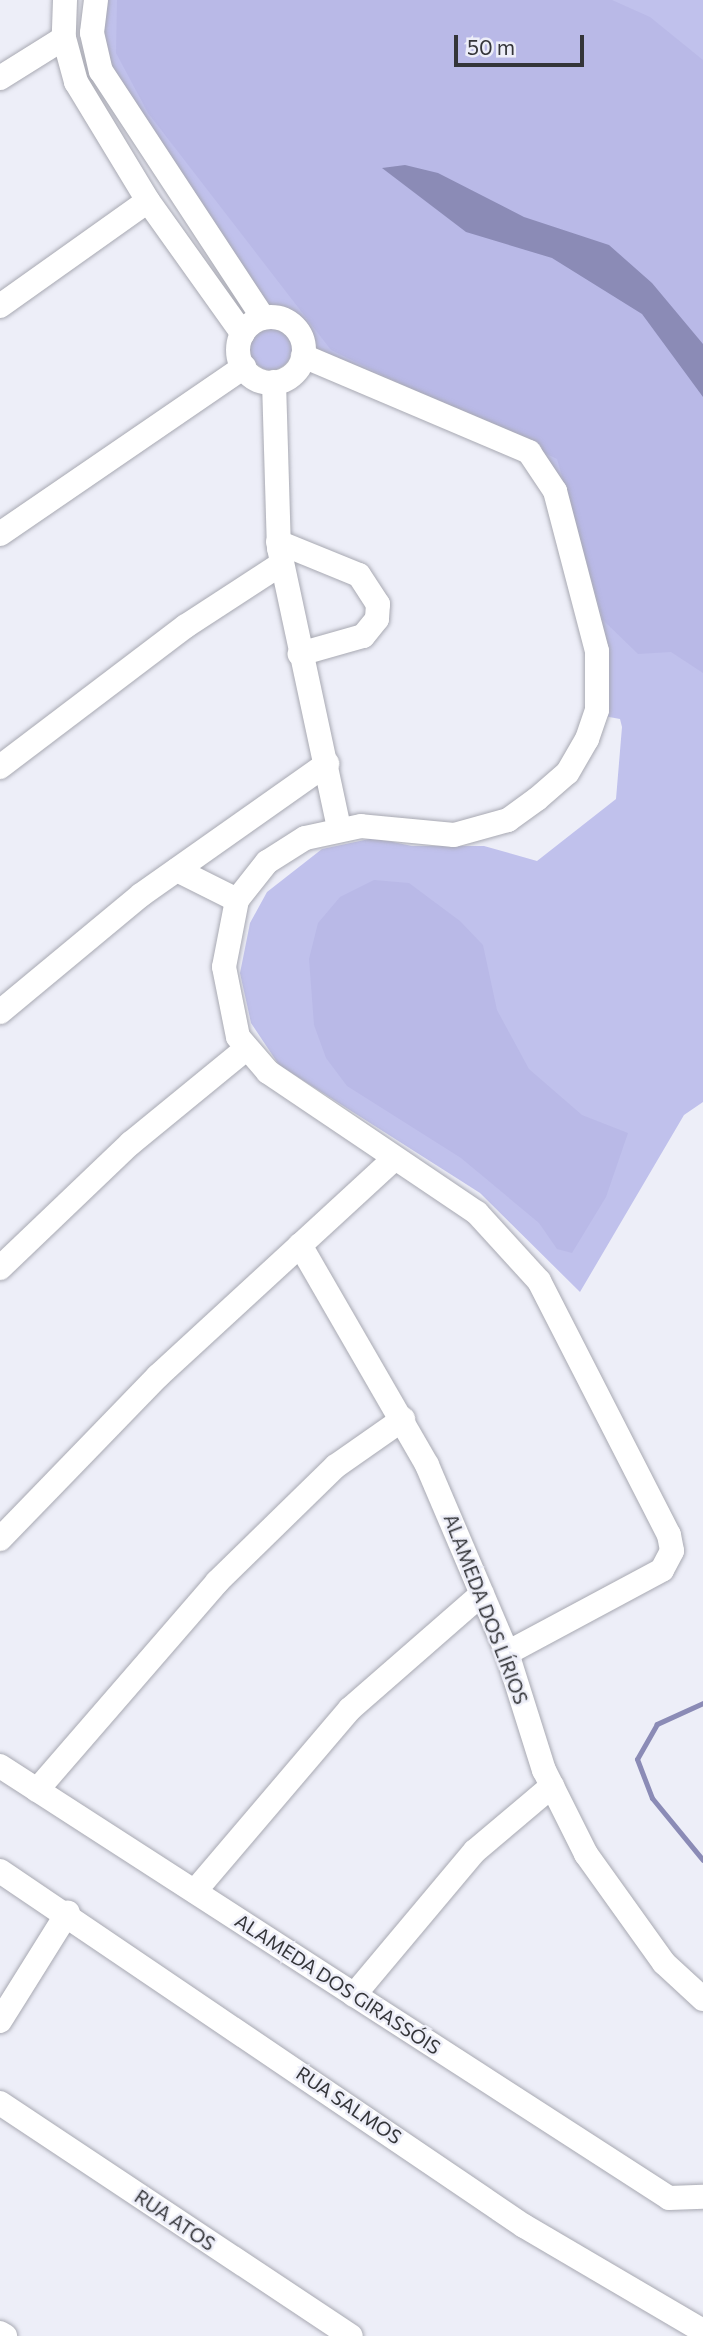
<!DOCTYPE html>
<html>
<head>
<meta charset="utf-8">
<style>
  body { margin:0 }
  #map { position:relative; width:703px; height:2336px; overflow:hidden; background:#edeef8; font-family:Commissioner,sans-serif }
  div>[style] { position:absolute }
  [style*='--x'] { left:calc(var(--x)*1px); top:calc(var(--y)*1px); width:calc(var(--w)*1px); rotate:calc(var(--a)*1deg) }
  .green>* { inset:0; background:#c0c1ec }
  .round { border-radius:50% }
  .forest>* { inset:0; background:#b9b9e7 }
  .water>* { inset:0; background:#8b8bb6 }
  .stream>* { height:5px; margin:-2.5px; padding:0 2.5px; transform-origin:2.5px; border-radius:2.5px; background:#8b8bb6 }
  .roads { filter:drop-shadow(0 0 2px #a8a9b2) drop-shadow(0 0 2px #a8a9b2) }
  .minor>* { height:24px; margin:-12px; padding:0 12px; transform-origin:12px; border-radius:12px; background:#fff }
  .minor>.ring { margin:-12px; padding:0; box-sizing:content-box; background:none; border:24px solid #fff; border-radius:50% }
  span { translate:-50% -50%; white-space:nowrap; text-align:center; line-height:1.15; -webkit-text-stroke:5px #edeef8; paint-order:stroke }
  .street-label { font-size:19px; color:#343539 }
  .scale { position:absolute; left:454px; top:35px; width:130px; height:32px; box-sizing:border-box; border:4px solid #343539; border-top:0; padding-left:9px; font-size:21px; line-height:24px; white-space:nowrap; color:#343539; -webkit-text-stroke:5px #edeef8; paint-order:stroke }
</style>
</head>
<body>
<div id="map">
  <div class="green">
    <div style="clip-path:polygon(104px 0,703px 0,703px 1102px,684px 1115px,580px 1292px,480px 1193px,279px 1065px,251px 1023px,240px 973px,250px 923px,267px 892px,322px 849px,374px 838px,412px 846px,484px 846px,537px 861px,616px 799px,622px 727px,620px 719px,604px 716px,549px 460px,313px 350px,289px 314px,270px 306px,111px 76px,100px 11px)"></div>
    <div class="round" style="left:250px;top:328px;width:42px;height:42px"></div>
  </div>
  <div class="forest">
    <div style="clip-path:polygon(117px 0,612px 0,650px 17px,703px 60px,703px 673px,671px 652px,638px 654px,603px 620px,557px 459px,331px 350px,148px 113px,116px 53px)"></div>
    <div style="clip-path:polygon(374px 880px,409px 883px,460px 921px,483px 945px,497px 1010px,529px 1069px,582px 1115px,628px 1133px,606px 1197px,572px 1253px,557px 1249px,539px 1223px,461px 1158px,347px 1086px,326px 1058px,314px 1025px,309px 959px,318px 923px,340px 897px)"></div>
  </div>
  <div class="water">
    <div style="clip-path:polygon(405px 165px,438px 173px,524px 217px,609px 245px,652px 283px,703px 344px,703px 397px,642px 314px,552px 258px,466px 232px,382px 168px)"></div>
  </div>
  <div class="stream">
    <div style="--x:703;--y:1703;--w:51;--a:155.5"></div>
    <div style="--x:657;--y:1724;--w:40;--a:119.7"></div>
    <div style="--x:637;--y:1759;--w:42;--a:69"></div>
    <div style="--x:652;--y:1798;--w:80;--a:50.6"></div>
  </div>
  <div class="roads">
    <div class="minor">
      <div style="--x:65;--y:0;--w:38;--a:92"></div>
      <div style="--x:64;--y:38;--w:46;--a:74.7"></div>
      <div style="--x:76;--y:82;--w:139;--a:58.8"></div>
      <div style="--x:148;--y:201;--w:163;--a:54.5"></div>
      <div style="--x:96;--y:0;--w:33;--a:97"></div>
      <div style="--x:92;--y:33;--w:39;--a:77"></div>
      <div style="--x:101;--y:71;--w:295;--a:56.7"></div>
      <div style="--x:0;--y:78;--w:75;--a:-32"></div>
      <div style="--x:0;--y:306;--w:181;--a:-35.4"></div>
      <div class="ring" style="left:238px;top:317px;width:42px;height:42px"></div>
      <div style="--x:303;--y:356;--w:246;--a:23"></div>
      <div style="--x:529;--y:452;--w:47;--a:56.3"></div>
      <div style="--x:555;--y:491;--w:165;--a:75.3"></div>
      <div style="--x:597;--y:651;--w:59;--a:90"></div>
      <div style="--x:597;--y:710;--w:31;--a:109"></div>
      <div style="--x:587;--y:739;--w:39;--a:120"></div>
      <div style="--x:567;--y:773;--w:40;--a:139"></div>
      <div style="--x:537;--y:799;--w:36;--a:144"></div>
      <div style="--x:508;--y:820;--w:56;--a:164.5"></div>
      <div style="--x:454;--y:835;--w:93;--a:-174.5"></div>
      <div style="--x:361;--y:826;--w:57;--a:167.9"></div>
      <div style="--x:305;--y:838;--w:45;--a:147.7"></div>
      <div style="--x:267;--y:862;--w:48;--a:128.3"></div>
      <div style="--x:237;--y:900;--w:68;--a:101"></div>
      <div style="--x:224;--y:967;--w:71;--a:78.7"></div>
      <div style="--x:238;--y:1037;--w:46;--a:49.4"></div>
      <div style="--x:268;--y:1072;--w:252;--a:34"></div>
      <div style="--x:477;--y:1213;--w:92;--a:47.6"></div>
      <div style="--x:539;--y:1281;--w:285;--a:62.9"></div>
      <div style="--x:669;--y:1535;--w:16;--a:79"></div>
      <div style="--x:672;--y:1551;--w:21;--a:118"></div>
      <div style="--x:662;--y:1570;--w:176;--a:151.8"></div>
      <div style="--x:274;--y:382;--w:166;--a:88.3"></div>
      <div style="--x:279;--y:548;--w:286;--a:77.9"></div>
      <div style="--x:0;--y:534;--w:296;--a:-34.4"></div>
      <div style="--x:278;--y:542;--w:87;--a:22.2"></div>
      <div style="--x:359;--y:575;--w:35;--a:57"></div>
      <div style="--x:378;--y:604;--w:15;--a:94"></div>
      <div style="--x:377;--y:619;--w:22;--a:129"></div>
      <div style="--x:363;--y:636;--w:66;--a:164.1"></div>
      <div style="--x:0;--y:767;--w:233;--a:-37.2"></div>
      <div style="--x:186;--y:626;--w:113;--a:-33.1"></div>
      <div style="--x:177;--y:870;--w:67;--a:26.6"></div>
      <div style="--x:0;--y:1012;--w:183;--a:-39.7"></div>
      <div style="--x:141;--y:895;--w:228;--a:-35.2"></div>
      <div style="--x:300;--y:1245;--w:254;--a:60"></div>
      <div style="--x:427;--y:1465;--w:204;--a:66.9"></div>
      <div style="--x:507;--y:1653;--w:123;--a:72.5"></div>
      <div style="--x:544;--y:1770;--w:94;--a:63.4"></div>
      <div style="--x:586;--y:1854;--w:134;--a:54.4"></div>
      <div style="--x:664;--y:1963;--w:53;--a:42.7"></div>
      <div style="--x:0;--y:1268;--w:181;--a:-43.7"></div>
      <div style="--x:131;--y:1143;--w:149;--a:-39.3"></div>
      <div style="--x:0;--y:1539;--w:227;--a:-45.9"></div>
      <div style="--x:158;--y:1376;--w:319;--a:-42.6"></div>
      <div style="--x:0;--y:1766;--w:796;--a:32.85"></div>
      <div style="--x:669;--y:2198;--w:34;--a:-2"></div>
      <div style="--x:37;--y:1790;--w:275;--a:-49.1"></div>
      <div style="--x:217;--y:1582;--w:166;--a:-44.3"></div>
      <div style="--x:336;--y:1466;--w:82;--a:-35"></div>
      <div style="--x:0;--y:1871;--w:633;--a:34.12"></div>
      <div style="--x:524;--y:2226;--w:208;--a:30.4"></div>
      <div style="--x:195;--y:1891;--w:239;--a:-49.6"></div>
      <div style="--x:350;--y:1709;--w:175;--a:-41.1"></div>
      <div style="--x:354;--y:1995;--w:188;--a:-50"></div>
      <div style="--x:475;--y:1851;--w:101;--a:-40.2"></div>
      <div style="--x:0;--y:2021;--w:128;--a:-58"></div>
      <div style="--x:0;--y:2103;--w:421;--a:33.6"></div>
      <div style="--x:0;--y:2333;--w:6;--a:31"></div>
    </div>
  </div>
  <div class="street-label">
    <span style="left:486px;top:1609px;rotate:69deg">ALAMEDA DOS LÍRIOS</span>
    <span style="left:338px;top:1984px;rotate:33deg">ALAMEDA DOS GIRASSÓIS</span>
    <span style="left:349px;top:2105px;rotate:34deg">RUA SALMOS</span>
    <span style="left:175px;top:2220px;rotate:34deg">RUA ATOS</span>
  </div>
  <div class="scale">50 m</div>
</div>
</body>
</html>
